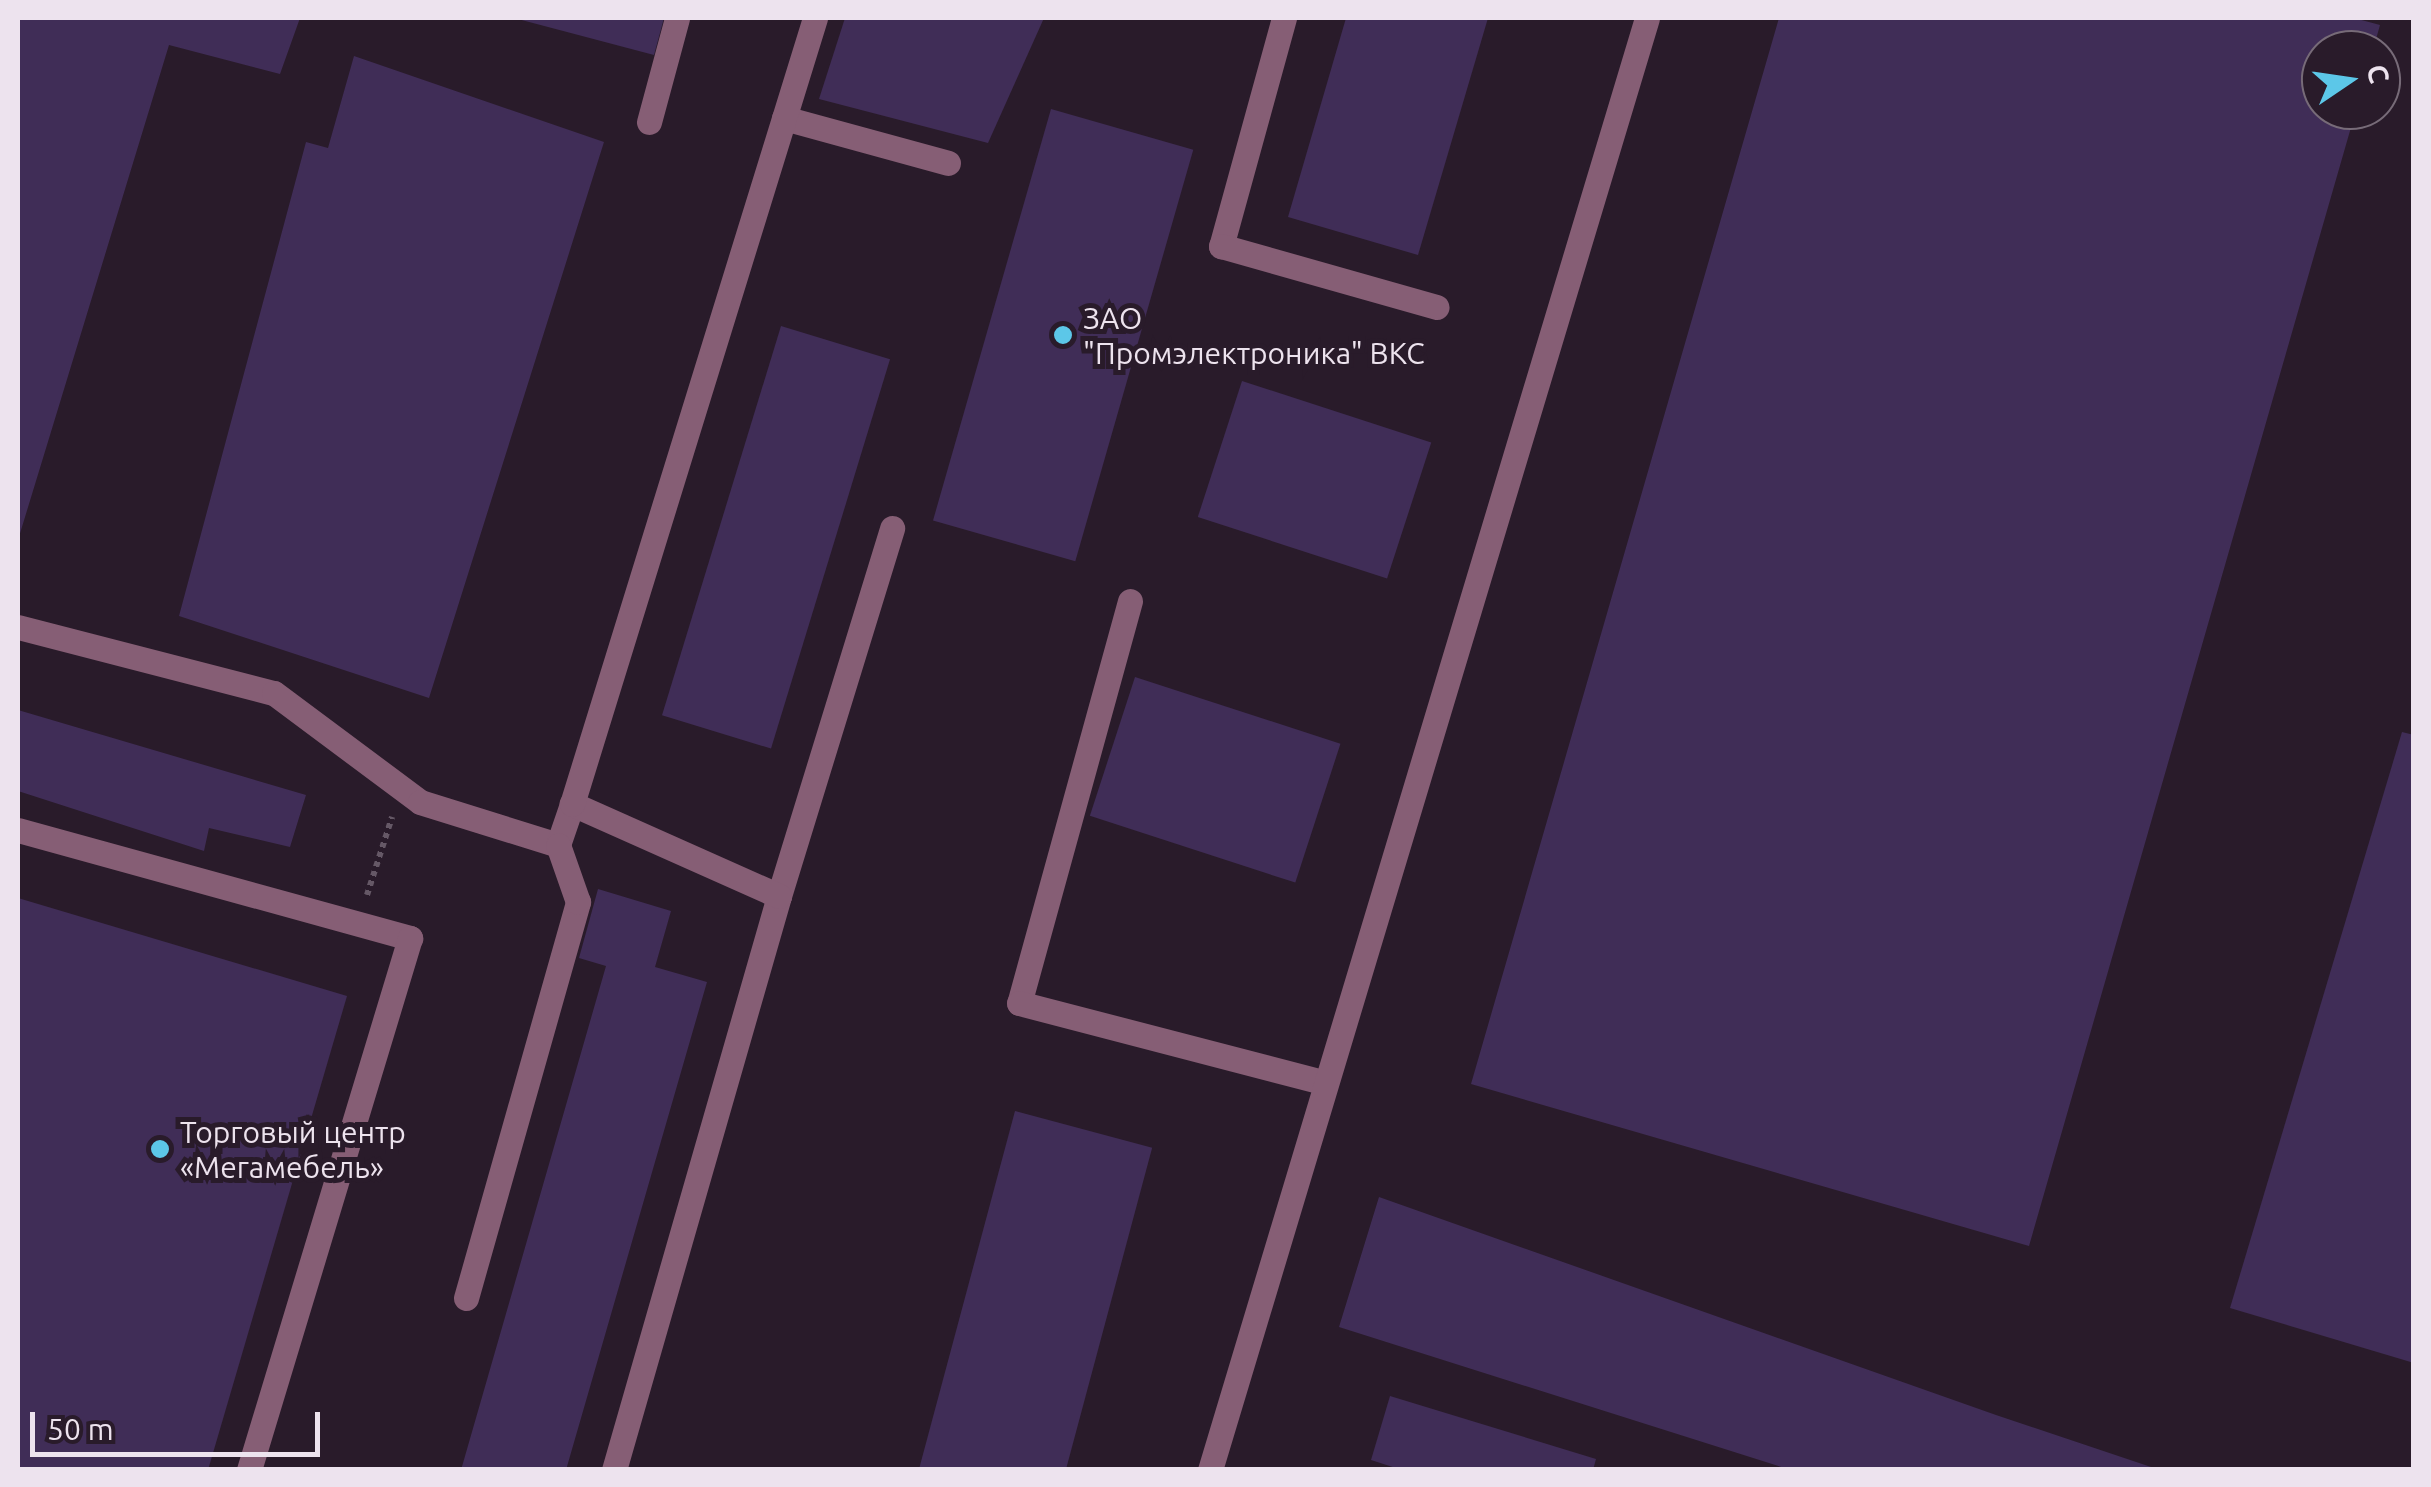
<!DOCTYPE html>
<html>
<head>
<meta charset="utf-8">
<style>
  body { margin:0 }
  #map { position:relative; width:2431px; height:1487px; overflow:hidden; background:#291b2a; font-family:Ubuntu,sans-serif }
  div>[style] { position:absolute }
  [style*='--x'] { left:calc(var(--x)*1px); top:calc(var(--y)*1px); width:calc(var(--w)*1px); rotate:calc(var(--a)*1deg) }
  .building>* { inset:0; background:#402d57; transform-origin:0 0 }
  .path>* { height:6px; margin-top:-3px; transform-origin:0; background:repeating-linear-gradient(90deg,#655866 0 5px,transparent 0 10px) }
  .minor>* { height:25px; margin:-12.5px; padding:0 12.5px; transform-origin:12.5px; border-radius:12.5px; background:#865e75 }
  .dots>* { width:28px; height:28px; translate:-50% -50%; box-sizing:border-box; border:5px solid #291b2a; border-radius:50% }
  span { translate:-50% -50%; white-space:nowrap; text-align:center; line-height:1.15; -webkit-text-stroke:10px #291b2a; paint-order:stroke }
  .poi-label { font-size:30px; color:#ede3ee }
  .left { translate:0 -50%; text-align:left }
  .frame { position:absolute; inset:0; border:20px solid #ede3ee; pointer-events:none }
  .north { position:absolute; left:2301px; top:30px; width:100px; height:100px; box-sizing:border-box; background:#291b2a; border:2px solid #776b78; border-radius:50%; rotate:77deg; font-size:28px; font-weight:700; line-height:40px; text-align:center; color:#ede3ee }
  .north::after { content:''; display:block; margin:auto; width:35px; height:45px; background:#5cc7e8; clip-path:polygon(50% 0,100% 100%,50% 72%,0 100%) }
  .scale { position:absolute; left:30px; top:1412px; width:290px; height:45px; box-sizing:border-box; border:5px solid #ede3ee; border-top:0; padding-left:12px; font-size:30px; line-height:35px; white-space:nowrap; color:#ede3ee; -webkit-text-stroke:8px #291b2a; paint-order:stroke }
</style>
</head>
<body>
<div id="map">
  <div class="building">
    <div style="clip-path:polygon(18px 18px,300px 18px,280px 74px,169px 45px,18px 540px)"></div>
    <div style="clip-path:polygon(514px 18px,664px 18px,654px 55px)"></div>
    <div style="clip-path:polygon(845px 18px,1044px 18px,988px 143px,819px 99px)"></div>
    <div style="clip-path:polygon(1346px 18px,1488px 18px,1418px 255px,1288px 217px)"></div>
    <div style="clip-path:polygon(1779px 18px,2354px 18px,2380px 25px,2373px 50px,2321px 50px,2321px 110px,2356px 110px,2029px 1246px,1471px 1084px)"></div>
    <div style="clip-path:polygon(354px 56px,604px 142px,429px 698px,179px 616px,306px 142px,328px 148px)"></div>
    <div style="left:1051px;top:109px;width:148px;height:428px;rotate:16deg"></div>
    <div style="left:781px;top:326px;width:114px;height:407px;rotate:17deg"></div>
    <div style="left:1242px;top:381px;width:199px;height:143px;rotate:18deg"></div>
    <div style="left:1135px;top:677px;width:216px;height:146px;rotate:18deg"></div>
    <div style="clip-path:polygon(18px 710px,306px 795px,290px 847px,209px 828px,204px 851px,18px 791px)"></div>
    <div style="clip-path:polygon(2402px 732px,2414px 735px,2414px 1363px,2230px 1308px)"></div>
    <div style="clip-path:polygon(598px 889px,671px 911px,655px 967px,707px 982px,566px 1470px,461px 1470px,606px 966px,579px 958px)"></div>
    <div style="clip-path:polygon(18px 898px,347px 996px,208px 1470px,18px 1470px)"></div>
    <div style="left:1015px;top:1111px;width:142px;height:372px;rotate:15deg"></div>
    <div style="clip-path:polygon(1379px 1197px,1996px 1415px,2160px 1470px,1791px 1470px,1339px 1327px)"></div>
    <div style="clip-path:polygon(1390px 1396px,1596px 1459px,1593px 1470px,1402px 1470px,1371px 1460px)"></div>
  </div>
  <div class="path">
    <div style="--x:367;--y:895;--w:82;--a:-72.2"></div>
  </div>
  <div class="minor">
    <div style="--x:1284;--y:18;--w:237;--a:105.4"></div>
    <div style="--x:1221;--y:246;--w:224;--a:15.8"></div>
    <div style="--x:784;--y:118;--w:170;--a:15.3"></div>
    <div style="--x:649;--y:122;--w:108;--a:-74.9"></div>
    <div style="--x:1130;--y:601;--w:417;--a:105.4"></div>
    <div style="--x:1019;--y:1003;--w:317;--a:14.6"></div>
    <div style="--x:18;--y:627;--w:264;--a:14.5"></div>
    <div style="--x:274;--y:693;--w:182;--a:36.7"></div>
    <div style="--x:420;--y:802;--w:145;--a:17.3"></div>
    <div style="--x:558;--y:845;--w:43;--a:-71.1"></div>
    <div style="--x:18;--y:830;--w:407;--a:15.4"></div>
    <div style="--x:410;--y:938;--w:556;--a:106.84"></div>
    <div style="--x:779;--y:896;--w:385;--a:-72.9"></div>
    <div style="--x:466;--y:1298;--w:412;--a:-74.2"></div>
    <div style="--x:578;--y:902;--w:60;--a:-109.3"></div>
    <div style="--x:614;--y:1470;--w:597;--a:-73.96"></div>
    <div style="--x:779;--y:896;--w:227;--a:-156"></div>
    <div style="--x:572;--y:804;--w:823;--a:-72.82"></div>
    <div style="--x:1210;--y:1470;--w:1516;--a:-73.25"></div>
  </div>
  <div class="dots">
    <div style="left:1063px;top:335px;background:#5cc7e8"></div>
    <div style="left:160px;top:1149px;background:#5cc7e8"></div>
  </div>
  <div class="poi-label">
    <span class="left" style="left:1083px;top:335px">ЗАО<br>"Промэлектроника" ВКС</span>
    <span class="left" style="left:180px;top:1149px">Торговый центр<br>«Мегамебель»</span>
  </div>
  <div class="frame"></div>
  <div class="north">С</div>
  <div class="scale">50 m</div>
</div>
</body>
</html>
